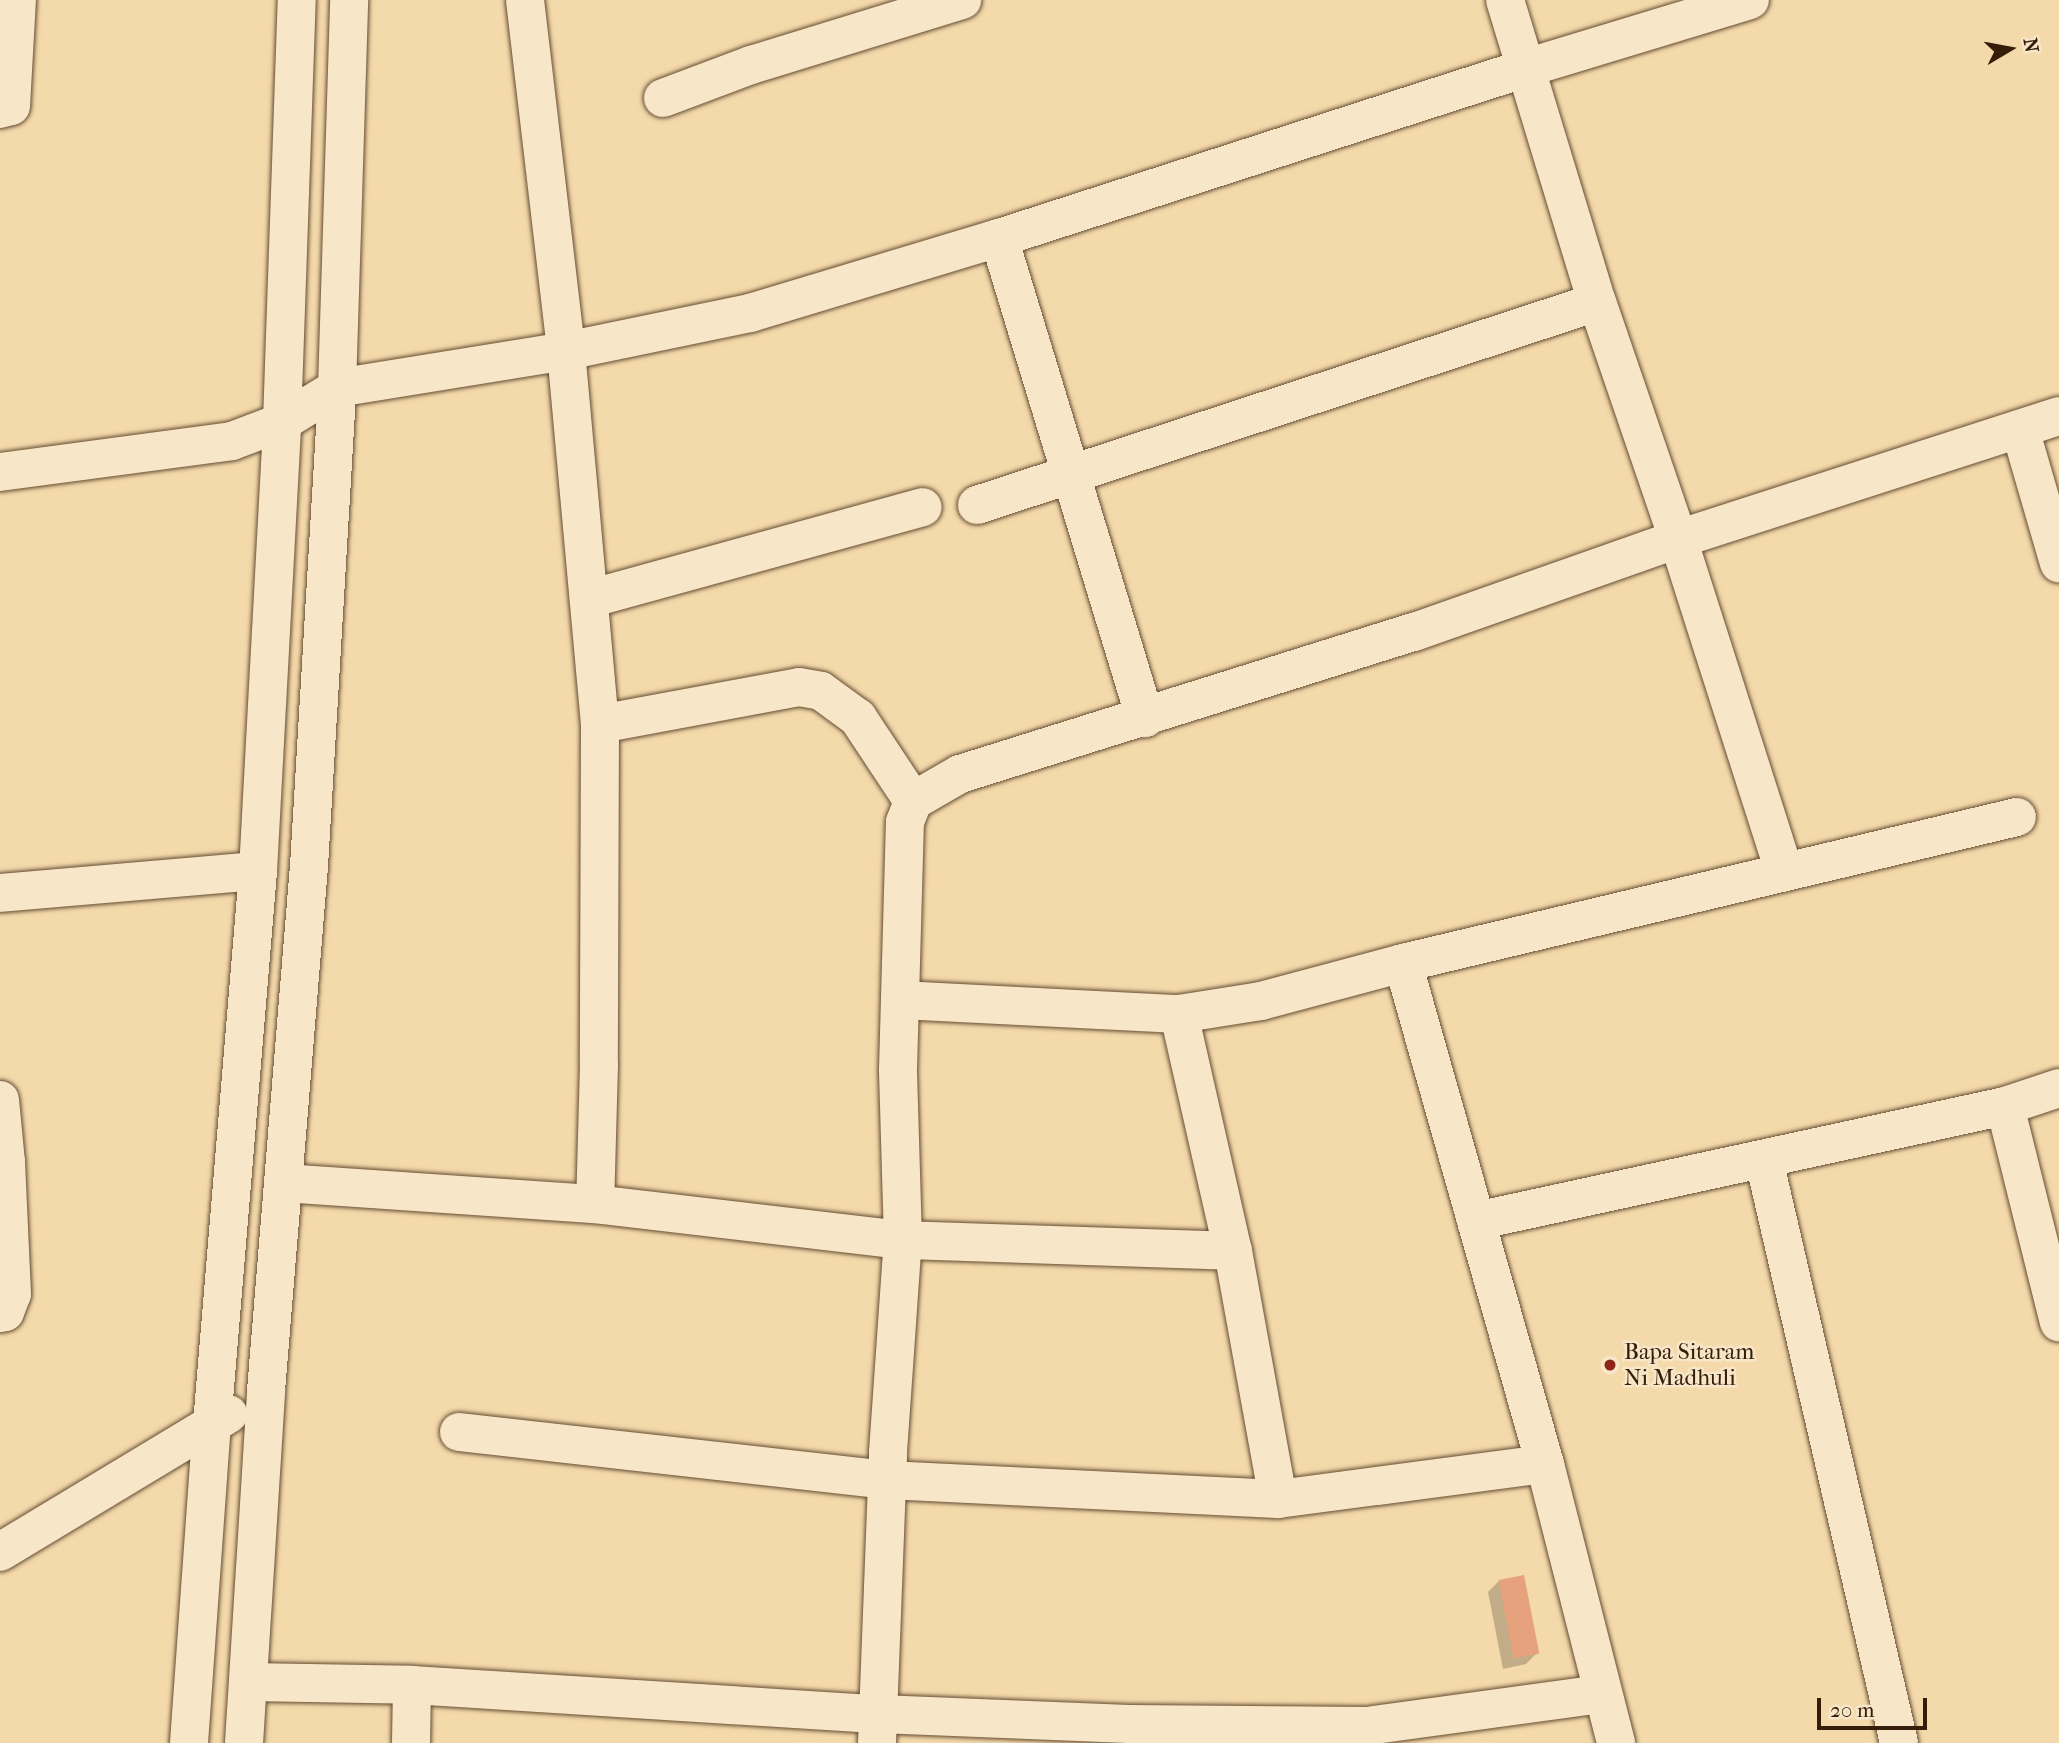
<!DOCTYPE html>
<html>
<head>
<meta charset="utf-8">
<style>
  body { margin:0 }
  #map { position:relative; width:2059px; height:1743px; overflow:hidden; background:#f4d9ab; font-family:"IM FELL French Canon",serif }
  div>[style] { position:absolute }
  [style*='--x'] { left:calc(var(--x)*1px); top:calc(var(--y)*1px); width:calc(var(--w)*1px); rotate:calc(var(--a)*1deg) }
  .shadow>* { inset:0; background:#0003 }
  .building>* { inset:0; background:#e5a27d; transform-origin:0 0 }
  .roads { filter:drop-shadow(0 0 2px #654c32) drop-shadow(0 0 2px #654c32) }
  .minor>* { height:38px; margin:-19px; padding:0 19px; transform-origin:19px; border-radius:19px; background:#f8e6c8 }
  .dots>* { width:19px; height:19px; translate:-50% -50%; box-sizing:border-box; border:4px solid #f8e6c8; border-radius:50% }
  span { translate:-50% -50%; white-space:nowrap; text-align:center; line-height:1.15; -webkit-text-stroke:5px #f8e6c8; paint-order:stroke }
  .poi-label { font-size:23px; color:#351d09 }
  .left { translate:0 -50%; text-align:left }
  .north { position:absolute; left:1975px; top:14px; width:70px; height:70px; -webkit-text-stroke:5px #f8e6c8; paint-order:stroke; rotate:80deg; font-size:19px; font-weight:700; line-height:28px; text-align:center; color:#351d09 }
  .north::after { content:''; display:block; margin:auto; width:24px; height:32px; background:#351d09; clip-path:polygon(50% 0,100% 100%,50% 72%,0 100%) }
  .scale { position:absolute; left:1817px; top:1698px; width:110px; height:32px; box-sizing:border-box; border:4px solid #351d09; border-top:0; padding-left:9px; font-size:21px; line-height:24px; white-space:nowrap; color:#351d09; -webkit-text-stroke:5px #f8e6c8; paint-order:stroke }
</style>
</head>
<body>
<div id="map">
  <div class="shadow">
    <div style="clip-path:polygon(1499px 1581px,1537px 1653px,1526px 1664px,1503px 1669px,1488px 1592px)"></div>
  </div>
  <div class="building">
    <div style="left:1524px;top:1575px;width:80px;height:26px;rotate:79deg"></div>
  </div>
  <div class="roads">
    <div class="minor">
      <div style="--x:525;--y:0;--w:353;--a:83.3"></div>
      <div style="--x:566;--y:351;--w:375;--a:84.8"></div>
      <div style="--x:600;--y:724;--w:341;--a:90.2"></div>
      <div style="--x:599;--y:1065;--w:139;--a:91.6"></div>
      <div style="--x:1505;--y:0;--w:316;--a:73.1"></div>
      <div style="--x:1597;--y:302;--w:250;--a:71.1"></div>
      <div style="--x:1678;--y:539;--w:349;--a:72.3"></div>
      <div style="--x:663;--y:98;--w:94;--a:-20.6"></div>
      <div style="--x:751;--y:65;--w:221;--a:-17.1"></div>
      <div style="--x:0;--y:109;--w:11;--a:-15"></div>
      <div style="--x:11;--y:106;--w:106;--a:-86.8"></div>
      <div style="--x:999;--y:238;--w:502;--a:73.08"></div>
      <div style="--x:2020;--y:429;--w:140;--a:73.8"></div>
      <div style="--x:0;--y:472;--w:234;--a:-7.6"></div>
      <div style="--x:232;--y:441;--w:53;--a:-20.8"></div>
      <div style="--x:282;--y:422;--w:65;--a:-31.7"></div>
      <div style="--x:337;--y:388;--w:232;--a:-9.2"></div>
      <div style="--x:566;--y:351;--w:188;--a:-11.7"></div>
      <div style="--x:750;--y:313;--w:260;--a:-16.8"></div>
      <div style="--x:999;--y:238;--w:554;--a:-17.88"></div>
      <div style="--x:1526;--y:68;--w:234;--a:-16.9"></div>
      <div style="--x:977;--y:505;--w:652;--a:-18.13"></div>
      <div style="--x:589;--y:599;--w:346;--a:-15.4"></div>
      <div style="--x:600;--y:724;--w:202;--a:-10.5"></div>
      <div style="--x:799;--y:687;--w:22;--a:10"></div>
      <div style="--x:821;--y:691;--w:46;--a:36.1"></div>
      <div style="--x:858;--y:718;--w:100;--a:56.5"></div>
      <div style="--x:0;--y:893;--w:259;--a:-4.9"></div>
      <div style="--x:1403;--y:963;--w:521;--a:74.18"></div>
      <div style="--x:1545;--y:1464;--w:288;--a:75.7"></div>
      <div style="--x:900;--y:1000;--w:279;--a:2.9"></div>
      <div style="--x:1179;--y:1014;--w:83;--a:-9"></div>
      <div style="--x:1261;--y:1001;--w:147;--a:-15"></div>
      <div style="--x:1403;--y:963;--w:631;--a:-13.38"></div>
      <div style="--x:1179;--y:1014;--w:243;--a:77.2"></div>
      <div style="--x:1233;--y:1251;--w:252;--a:79.7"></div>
      <div style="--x:0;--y:1100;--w:62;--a:84.5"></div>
      <div style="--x:6;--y:1162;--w:6;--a:171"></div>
      <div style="--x:2005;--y:1106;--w:223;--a:76"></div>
      <div style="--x:1764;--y:1160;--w:598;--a:76.96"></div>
      <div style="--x:284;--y:1183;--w:312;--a:3.9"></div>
      <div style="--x:595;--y:1204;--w:310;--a:6.7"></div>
      <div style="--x:903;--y:1240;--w:330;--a:1.9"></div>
      <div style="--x:1476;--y:1221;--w:541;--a:-12.26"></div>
      <div style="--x:2005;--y:1106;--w:57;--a:-18.4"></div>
      <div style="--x:0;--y:1313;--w:5;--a:-11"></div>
      <div style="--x:5;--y:1312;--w:19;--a:-69"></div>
      <div style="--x:12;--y:1294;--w:132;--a:-92.6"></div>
      <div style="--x:459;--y:1432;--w:431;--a:6.4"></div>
      <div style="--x:887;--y:1480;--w:391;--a:2.8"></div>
      <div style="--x:1278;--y:1499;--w:269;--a:-7.5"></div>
      <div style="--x:0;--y:1552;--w:267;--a:-31.1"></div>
      <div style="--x:248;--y:1682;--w:164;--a:1"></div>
      <div style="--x:412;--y:1685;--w:468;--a:3.6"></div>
      <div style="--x:879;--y:1714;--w:250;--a:2.3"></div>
      <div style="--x:1129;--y:1724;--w:238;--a:0.5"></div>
      <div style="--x:1367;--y:1726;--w:237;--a:-7.8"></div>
      <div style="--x:189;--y:1743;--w:320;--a:-85.9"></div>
      <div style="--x:212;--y:1424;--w:555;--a:-85.24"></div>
      <div style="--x:258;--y:871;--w:450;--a:-86.9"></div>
      <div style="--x:282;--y:422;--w:422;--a:-88"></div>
      <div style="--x:244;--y:1743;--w:353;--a:-86.4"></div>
      <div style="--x:266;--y:1391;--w:527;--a:-85.32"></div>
      <div style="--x:309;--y:866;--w:479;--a:-86.6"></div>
      <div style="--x:337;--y:388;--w:388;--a:-88.2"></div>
      <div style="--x:411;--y:1743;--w:58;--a:-89"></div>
      <div style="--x:877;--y:1743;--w:291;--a:-87.8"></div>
      <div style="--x:888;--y:1452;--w:213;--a:-86"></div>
      <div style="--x:903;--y:1240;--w:170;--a:-91.7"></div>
      <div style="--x:898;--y:1070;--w:248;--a:-88.4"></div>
      <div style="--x:905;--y:822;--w:22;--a:-69"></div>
      <div style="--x:913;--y:801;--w:54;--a:-29.9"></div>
      <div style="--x:960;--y:774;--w:476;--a:-17.4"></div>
      <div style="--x:1414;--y:632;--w:280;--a:-19.4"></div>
      <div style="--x:1678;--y:539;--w:400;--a:-17.9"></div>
    </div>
  </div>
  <div class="dots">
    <div style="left:1610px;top:1365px;background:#8f2418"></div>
  </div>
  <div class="poi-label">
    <span class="left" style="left:1624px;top:1365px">Bapa Sitaram<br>Ni Madhuli</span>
  </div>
  <div class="north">N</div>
  <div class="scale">20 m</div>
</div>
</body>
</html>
